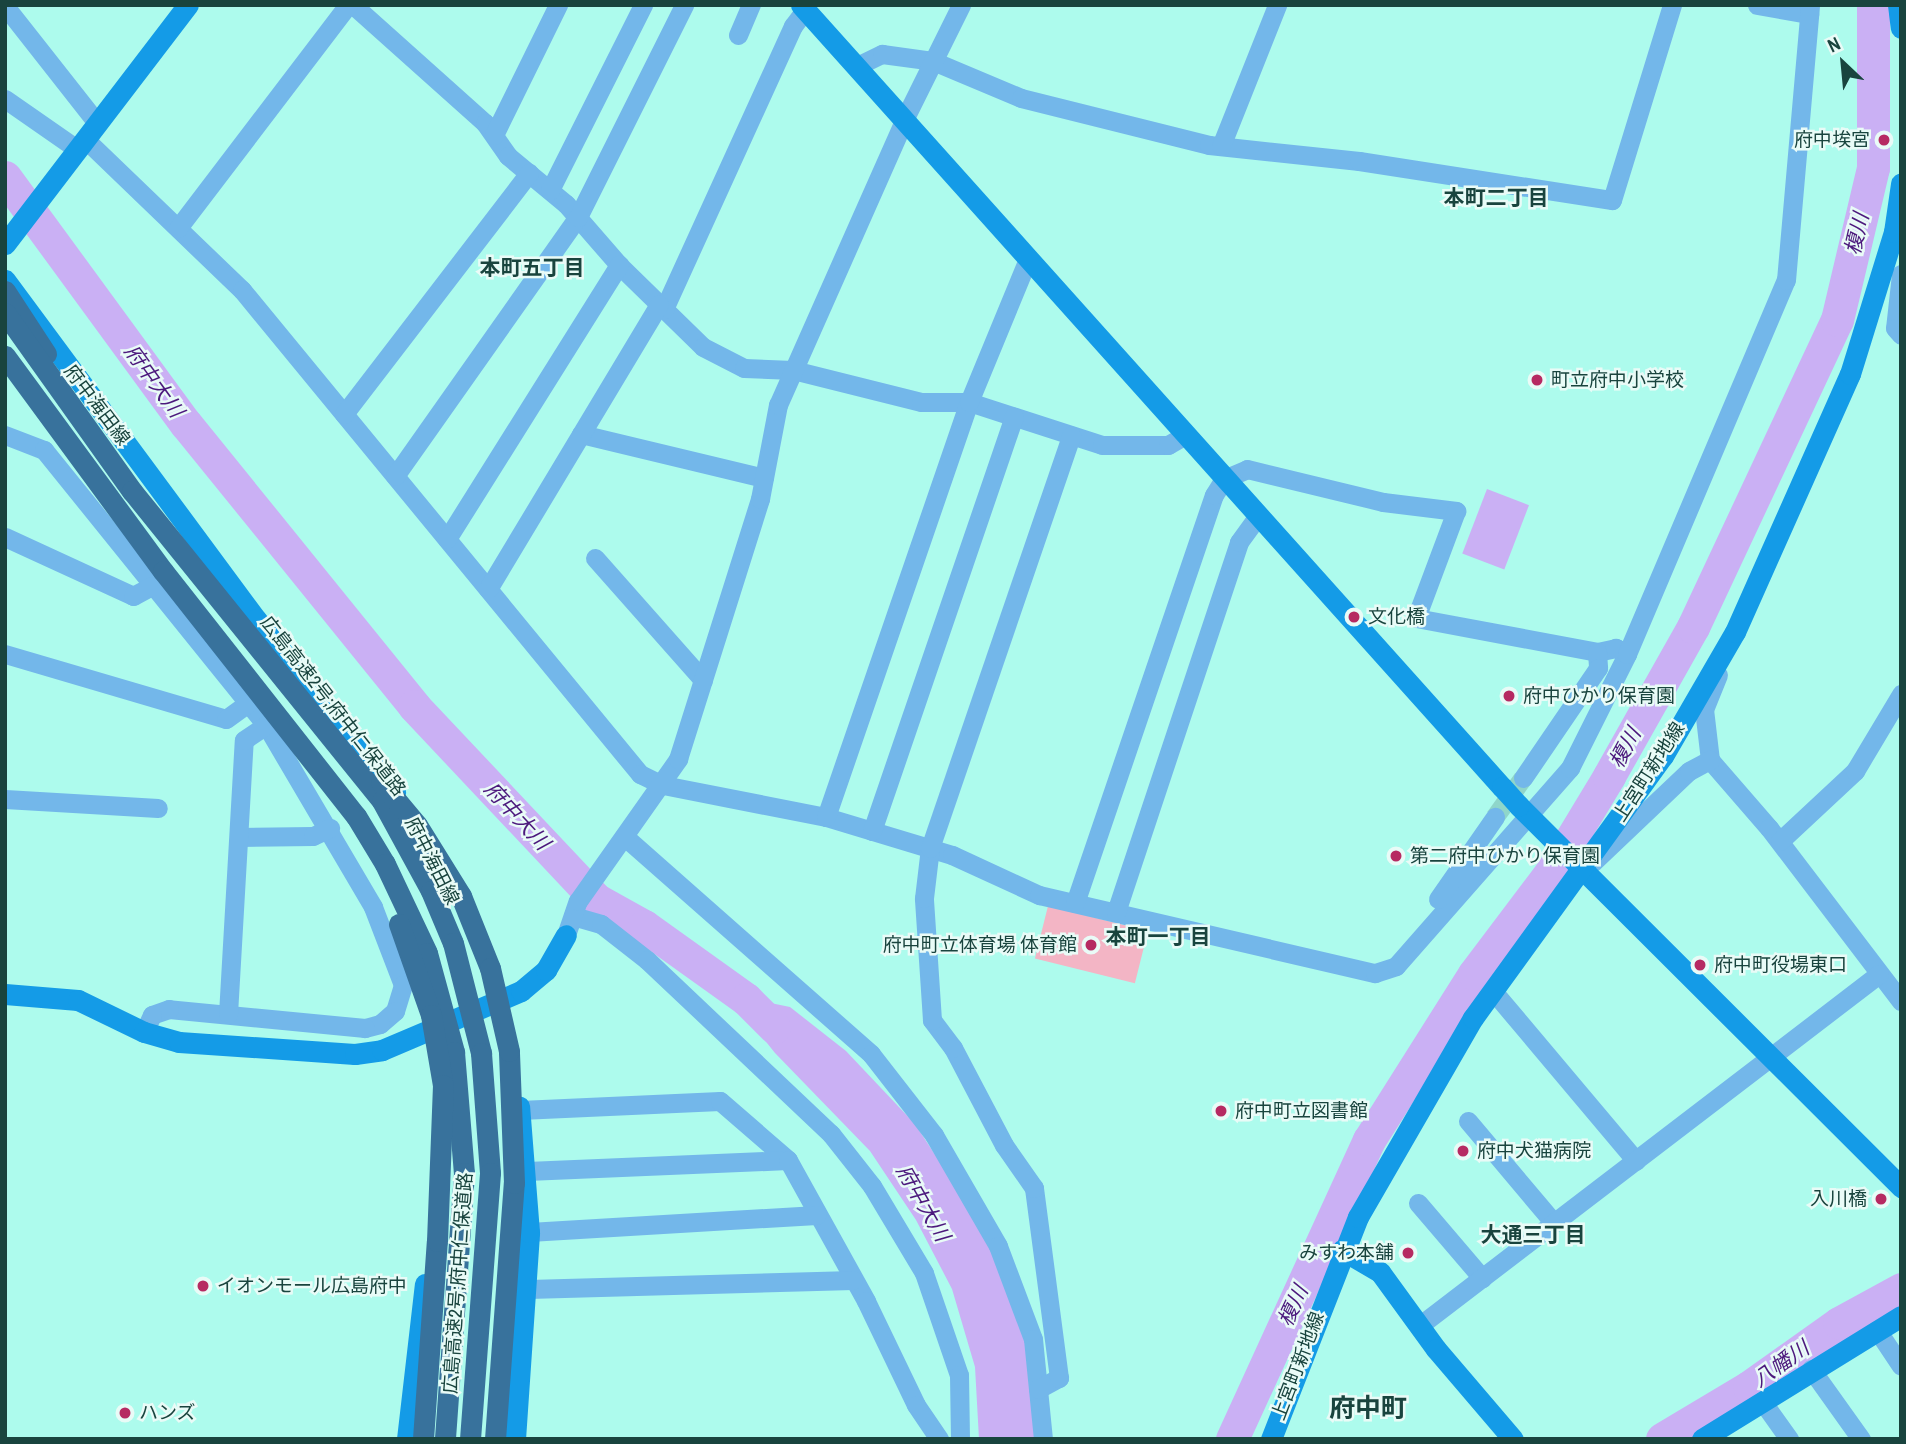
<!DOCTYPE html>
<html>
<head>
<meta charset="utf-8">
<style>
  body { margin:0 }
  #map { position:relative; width:1906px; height:1444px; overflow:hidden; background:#adfbed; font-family:"Archivo Narrow","Noto Sans JP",sans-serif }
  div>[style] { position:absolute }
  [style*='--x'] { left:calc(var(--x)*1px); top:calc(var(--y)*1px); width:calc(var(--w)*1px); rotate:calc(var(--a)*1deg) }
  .green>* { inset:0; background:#f3b5c5; transform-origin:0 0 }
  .water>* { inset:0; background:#cab0f4; transform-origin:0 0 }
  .river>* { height:33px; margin:-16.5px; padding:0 16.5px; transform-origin:16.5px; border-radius:16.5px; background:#cab0f4 }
  .street-tunnel>* { height:19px; margin-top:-9.5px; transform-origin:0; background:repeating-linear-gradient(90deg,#8fd6ca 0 19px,transparent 0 29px) }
  .street>* { height:19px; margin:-9.5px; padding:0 9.5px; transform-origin:9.5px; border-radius:9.5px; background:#73b7ea }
  .secondary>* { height:21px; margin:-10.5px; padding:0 10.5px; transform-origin:10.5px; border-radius:10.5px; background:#149be7 }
  .highway>* { height:21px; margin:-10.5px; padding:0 10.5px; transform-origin:10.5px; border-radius:10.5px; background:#38729c }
  .secondary-bridge>* { height:21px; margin:-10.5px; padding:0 10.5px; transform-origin:10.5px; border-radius:10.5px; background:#149be7 }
  .highway-bridge>* { height:21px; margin:-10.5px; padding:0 10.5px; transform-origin:10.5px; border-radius:10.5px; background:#38729c }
  .dots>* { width:19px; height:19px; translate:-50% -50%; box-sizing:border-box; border:4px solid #e9fbf7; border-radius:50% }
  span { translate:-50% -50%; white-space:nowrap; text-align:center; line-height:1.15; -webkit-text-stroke:5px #e9fbf7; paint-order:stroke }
  .poi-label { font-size:19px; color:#19443e }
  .right { translate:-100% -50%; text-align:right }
  .left { translate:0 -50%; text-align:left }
  .street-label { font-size:19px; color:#19443e }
  .neighbourhood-label { font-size:21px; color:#19443e; font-weight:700 }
  .water-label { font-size:21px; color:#4c197d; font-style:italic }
  .district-label { font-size:26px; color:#19443e; font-weight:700 }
  .frame { position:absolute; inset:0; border:7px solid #19443e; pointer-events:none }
  .north { position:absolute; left:1808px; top:28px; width:70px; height:70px; -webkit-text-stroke:5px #e9fbf7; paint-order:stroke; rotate:334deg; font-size:19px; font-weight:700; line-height:28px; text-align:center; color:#19443e }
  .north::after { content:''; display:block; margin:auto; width:24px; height:32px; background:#19443e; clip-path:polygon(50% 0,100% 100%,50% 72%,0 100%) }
</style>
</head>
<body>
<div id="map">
  <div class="green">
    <div style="left:1048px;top:906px;width:103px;height:54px;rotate:14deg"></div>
  </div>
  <div class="water">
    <div style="left:1487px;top:489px;width:45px;height:69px;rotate:21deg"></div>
    <div style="clip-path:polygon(728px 994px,790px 1007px,846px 1051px,915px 1124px,971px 1210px,1001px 1266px,1028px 1343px,1035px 1439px,979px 1439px,975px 1367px,952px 1289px,916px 1220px,870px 1151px,775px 1053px)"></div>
  </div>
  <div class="river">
    <div style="--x:5;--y:177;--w:306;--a:53.8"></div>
    <div style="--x:186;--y:424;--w:363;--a:51"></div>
    <div style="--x:414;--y:706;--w:267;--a:46.7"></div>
    <div style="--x:597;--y:900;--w:54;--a:29"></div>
    <div style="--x:644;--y:926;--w:125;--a:35.6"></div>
    <div style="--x:746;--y:999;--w:40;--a:45"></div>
    <div style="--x:1232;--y:1439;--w:329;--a:-65.4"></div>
    <div style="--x:1369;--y:1140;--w:196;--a:-57.7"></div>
    <div style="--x:1474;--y:974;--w:131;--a:-53"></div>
    <div style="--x:1553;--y:869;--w:109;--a:-58.9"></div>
    <div style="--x:1609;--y:776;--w:171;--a:-60.6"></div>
    <div style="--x:1693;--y:627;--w:339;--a:-64.9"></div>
    <div style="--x:1837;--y:320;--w:156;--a:-76.7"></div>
    <div style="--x:1873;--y:168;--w:163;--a:-90"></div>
    <div style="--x:1662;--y:1439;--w:101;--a:-30.9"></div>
    <div style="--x:1749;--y:1387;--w:110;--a:-35.4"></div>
    <div style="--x:1839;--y:1323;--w:71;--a:-28.7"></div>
  </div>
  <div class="street-tunnel">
    <div style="--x:1495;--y:817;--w:48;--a:-54.3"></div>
  </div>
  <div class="street">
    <div style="--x:353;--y:5;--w:177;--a:41.8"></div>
    <div style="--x:485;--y:123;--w:40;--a:55.1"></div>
    <div style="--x:508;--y:156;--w:75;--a:39.6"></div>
    <div style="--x:566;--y:204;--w:81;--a:49"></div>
    <div style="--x:619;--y:265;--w:117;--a:44.3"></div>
    <div style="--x:703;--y:347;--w:46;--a:27.1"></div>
    <div style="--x:744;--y:368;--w:49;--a:2.3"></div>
    <div style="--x:793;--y:370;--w:132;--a:14"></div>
    <div style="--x:921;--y:402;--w:48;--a:0"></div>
    <div style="--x:969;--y:402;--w:140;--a:17.9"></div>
    <div style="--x:1102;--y:445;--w:66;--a:0"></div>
    <div style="--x:1168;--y:445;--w:20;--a:-30"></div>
    <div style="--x:1757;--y:5;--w:53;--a:9.8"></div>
    <div style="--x:5;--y:6;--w:149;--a:51.8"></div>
    <div style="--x:738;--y:35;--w:33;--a:-67"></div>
    <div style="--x:857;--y:66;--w:28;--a:-26"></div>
    <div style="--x:882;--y:54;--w:51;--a:7.8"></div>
    <div style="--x:933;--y:61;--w:95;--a:22.8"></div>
    <div style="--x:1021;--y:98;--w:194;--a:14"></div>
    <div style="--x:1209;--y:145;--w:151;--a:6.1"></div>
    <div style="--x:1359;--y:161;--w:256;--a:8.8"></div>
    <div style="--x:1612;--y:200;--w:204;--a:-72.9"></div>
    <div style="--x:5;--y:99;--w:88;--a:34.8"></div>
    <div style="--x:494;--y:135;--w:145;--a:-63.8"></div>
    <div style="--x:85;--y:139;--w:218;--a:43.9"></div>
    <div style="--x:242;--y:290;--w:627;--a:50.57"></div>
    <div style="--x:640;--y:774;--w:25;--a:26"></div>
    <div style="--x:663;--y:785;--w:166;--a:11.1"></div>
    <div style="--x:826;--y:817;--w:132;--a:16.8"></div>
    <div style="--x:952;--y:855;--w:96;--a:24.7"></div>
    <div style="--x:1039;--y:895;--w:345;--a:13.1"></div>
    <div style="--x:1375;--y:973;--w:22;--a:-18"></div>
    <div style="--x:1396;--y:966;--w:264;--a:-48.7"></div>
    <div style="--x:1570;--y:768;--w:127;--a:-63.4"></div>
    <div style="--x:1627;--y:654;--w:13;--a:-151"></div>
    <div style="--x:1616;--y:648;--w:19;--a:168"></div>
    <div style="--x:1221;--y:146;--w:152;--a:-68.3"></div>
    <div style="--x:550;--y:190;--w:207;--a:-63.3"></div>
    <div style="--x:178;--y:228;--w:280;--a:-52.7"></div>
    <div style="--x:1901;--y:274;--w:54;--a:96.3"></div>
    <div style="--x:1895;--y:328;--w:9;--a:49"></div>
    <div style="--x:664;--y:309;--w:311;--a:-65.5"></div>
    <div style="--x:793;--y:26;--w:20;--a:-53"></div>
    <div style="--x:344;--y:414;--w:304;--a:-52.5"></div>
    <div style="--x:581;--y:434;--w:188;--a:13.5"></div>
    <div style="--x:5;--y:435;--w:42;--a:21"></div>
    <div style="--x:44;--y:450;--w:353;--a:51.1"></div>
    <div style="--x:266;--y:725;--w:211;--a:59.5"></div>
    <div style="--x:373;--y:907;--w:84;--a:69"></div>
    <div style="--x:403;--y:985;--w:27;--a:107"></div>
    <div style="--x:395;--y:1011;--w:20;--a:139"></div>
    <div style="--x:380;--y:1024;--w:16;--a:165"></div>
    <div style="--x:365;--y:1028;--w:197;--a:-174.5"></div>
    <div style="--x:169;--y:1009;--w:18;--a:161"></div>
    <div style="--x:152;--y:1015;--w:19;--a:115"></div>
    <div style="--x:395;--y:476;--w:317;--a:-54.8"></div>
    <div style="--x:578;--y:217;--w:237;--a:-63.4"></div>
    <div style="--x:5;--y:537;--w:141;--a:24.7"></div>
    <div style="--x:133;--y:596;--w:21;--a:-28"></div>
    <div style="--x:447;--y:539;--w:324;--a:-57.9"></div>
    <div style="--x:595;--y:558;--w:163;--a:48.5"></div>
    <div style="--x:488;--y:589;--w:332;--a:-59"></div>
    <div style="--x:5;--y:654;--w:230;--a:16.4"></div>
    <div style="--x:226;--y:719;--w:26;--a:-36"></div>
    <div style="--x:1627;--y:654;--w:406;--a:-67"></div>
    <div style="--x:1786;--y:280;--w:276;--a:-85"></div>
    <div style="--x:1718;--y:675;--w:37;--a:112"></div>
    <div style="--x:1704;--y:709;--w:51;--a:83.3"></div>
    <div style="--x:1710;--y:760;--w:90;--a:49.1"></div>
    <div style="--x:1769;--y:828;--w:218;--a:52.7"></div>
    <div style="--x:5;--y:799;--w:153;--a:3.4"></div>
    <div style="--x:826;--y:817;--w:439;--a:-71"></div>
    <div style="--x:969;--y:402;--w:155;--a:-67.6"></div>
    <div style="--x:872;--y:831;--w:438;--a:-71.1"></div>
    <div style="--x:239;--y:837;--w:74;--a:-0.8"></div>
    <div style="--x:313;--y:836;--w:19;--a:-25"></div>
    <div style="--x:625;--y:837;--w:328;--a:41.4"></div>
    <div style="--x:871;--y:1054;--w:103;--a:52.1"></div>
    <div style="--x:934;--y:1135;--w:128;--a:60"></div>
    <div style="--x:998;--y:1246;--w:99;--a:69.4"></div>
    <div style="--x:1033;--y:1339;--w:100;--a:84.3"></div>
    <div style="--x:1780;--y:841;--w:103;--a:-43"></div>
    <div style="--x:1855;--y:771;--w:90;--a:-59.1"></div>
    <div style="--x:1593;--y:862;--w:132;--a:-43.5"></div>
    <div style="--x:1689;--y:771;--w:24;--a:-28"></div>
    <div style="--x:1438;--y:899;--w:100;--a:-55.2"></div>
    <div style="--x:1075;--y:903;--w:431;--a:-71.2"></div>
    <div style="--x:1214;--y:495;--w:19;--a:-58"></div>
    <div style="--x:1224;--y:479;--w:25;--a:-23"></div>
    <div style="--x:1247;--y:469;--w:140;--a:13.6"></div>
    <div style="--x:1383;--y:502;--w:74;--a:7"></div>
    <div style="--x:1456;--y:511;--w:114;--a:110.5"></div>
    <div style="--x:1416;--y:618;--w:184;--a:10.6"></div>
    <div style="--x:1597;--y:652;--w:16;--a:86"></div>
    <div style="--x:1598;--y:668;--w:133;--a:124.3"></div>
    <div style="--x:1116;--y:912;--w:390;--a:-71.6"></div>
    <div style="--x:1239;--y:542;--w:32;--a:-54"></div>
    <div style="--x:573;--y:916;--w:29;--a:16"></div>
    <div style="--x:601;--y:924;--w:58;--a:38"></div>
    <div style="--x:647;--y:960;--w:253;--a:43.4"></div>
    <div style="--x:831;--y:1134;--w:66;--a:51.7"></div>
    <div style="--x:872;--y:1186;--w:101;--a:59.1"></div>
    <div style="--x:924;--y:1273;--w:108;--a:71.1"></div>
    <div style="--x:959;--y:1375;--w:64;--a:89.1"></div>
    <div style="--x:566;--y:935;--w:36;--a:-71"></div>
    <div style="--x:578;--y:901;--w:174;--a:-54.8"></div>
    <div style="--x:678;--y:759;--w:273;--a:-72.5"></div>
    <div style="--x:760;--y:499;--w:96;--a:-79.2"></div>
    <div style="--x:778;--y:405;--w:312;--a:-66.1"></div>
    <div style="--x:904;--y:120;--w:128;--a:-63.6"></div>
    <div style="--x:1493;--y:991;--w:222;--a:49.9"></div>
    <div style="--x:228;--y:1014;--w:274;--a:-86.7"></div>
    <div style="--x:244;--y:740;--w:27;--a:-34"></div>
    <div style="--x:520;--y:1110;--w:200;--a:-2.6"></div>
    <div style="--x:720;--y:1101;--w:90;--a:40.9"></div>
    <div style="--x:1468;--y:1121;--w:133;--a:49.9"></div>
    <div style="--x:527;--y:1171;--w:261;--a:-2.4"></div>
    <div style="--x:788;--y:1160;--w:161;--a:61"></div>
    <div style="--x:866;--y:1301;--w:115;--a:64.3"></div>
    <div style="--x:916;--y:1405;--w:41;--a:55.9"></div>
    <div style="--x:1418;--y:1203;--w:99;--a:49.5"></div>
    <div style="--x:529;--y:1232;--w:288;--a:-3.4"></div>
    <div style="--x:528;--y:1289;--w:325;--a:-1.6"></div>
    <div style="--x:1419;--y:1326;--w:579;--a:-37.42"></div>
    <div style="--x:1877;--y:1330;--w:43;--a:56.3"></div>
    <div style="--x:1811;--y:1369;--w:86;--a:54.5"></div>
    <div style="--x:1038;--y:1389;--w:24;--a:-28"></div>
    <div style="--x:1059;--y:1378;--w:192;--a:-97.5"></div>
    <div style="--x:1034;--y:1188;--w:52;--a:-124.9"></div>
    <div style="--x:1004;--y:1145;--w:110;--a:-117.7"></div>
    <div style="--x:953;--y:1048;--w:35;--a:-127"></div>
    <div style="--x:932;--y:1020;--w:122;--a:-93.8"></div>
    <div style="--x:924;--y:898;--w:50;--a:-83.2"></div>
    <div style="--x:930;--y:848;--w:436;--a:-71.1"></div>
    <div style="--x:1762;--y:1401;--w:47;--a:54.6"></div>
  </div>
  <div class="secondary">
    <div style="--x:801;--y:5;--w:1050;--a:48.13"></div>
    <div style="--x:1898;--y:5;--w:23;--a:83"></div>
    <div style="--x:5;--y:244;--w:301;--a:-52.6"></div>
    <div style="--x:5;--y:280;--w:422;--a:53.5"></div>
    <div style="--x:256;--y:619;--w:222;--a:51.2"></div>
    <div style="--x:1519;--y:806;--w:540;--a:44.92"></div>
    <div style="--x:5;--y:994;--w:73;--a:4.7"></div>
    <div style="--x:78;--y:1000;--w:73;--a:25.9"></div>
    <div style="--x:144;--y:1032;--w:36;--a:16"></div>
    <div style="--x:179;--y:1042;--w:176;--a:3.9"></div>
    <div style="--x:355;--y:1054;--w:27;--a:-8"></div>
    <div style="--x:382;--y:1050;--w:151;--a:-23"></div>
    <div style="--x:521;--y:991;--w:33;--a:-40"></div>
    <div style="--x:546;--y:970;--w:40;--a:-60.3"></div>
    <div style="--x:1342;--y:1250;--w:44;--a:30.1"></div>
    <div style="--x:1380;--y:1272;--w:95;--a:54"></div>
    <div style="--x:1436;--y:1349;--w:118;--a:49.5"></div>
    <div style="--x:407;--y:1439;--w:156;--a:-83.4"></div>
    <div style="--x:515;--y:1439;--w:207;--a:-86.1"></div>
    <div style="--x:529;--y:1232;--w:126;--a:-94.5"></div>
    <div style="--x:1271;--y:1439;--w:238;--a:-68.6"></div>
    <div style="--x:1358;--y:1217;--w:230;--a:-60"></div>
    <div style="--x:1473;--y:1018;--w:324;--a:-54.1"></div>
    <div style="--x:1663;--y:756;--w:143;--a:-59.9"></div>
    <div style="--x:1735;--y:632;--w:282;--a:-66"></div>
    <div style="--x:1850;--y:374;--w:149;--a:-72.8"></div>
    <div style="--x:1894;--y:232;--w:49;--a:-81.7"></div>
    <div style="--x:1702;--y:1439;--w:234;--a:-31.7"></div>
  </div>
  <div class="highway">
    <div style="--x:5;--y:291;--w:75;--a:56.9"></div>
    <div style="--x:423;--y:1439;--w:198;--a:-86"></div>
    <div style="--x:495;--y:1439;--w:257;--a:-85.8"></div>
    <div style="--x:514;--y:1183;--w:132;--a:-92.2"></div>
  </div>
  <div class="secondary-bridge">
    <div style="--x:1502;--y:787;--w:25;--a:48"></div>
  </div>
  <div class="highway-bridge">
    <div style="--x:5;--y:313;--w:219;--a:54.5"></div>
    <div style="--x:132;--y:491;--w:398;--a:51.1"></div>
    <div style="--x:382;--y:801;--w:102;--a:61.4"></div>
    <div style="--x:431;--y:891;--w:56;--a:67.1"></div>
    <div style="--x:453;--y:943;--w:114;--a:75.7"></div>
    <div style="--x:481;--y:1053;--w:120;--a:85.7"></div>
    <div style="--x:490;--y:1173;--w:267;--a:94.3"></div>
    <div style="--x:5;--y:356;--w:267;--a:53.7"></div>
    <div style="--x:163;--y:571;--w:312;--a:51.8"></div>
    <div style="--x:356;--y:816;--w:56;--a:58.9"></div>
    <div style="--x:385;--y:864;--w:98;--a:64.7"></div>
    <div style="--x:427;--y:953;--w:103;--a:74.7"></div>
    <div style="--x:454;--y:1052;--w:121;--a:85.3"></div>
    <div style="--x:464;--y:1173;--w:267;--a:94.1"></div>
    <div style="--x:381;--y:782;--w:56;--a:50.1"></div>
    <div style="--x:417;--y:825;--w:84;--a:58.2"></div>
    <div style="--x:461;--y:896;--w:78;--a:68.1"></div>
    <div style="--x:490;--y:968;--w:85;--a:77.1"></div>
    <div style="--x:399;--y:924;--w:96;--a:70.6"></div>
    <div style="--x:431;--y:1015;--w:71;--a:80.3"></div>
    <div style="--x:443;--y:1085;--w:156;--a:92.2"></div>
  </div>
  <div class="dots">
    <div style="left:1884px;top:140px;background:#b62a62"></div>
    <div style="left:1537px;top:380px;background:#b62a62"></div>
    <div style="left:1354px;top:617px;background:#b62a62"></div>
    <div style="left:1509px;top:696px;background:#b62a62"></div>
    <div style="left:1396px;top:856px;background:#b62a62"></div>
    <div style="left:1091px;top:945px;background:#b62a62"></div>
    <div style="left:1700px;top:965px;background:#b62a62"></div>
    <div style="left:1221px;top:1111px;background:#b62a62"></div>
    <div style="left:1463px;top:1151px;background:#b62a62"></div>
    <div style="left:1881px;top:1199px;background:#b62a62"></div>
    <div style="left:1408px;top:1253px;background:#b62a62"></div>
    <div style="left:203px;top:1286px;background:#b62a62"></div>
    <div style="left:125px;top:1413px;background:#b62a62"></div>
  </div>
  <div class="poi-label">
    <span class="right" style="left:1870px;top:140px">府中埃宮</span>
    <span class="left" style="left:1551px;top:380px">町立府中小学校</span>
    <span class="left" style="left:1368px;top:617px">文化橋</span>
    <span class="left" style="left:1523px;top:696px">府中ひかり保育園</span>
    <span class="left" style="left:1410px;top:856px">第二府中ひかり保育園</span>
    <span class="right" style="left:1077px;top:945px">府中町立体育場 体育館</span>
    <span class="left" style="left:1714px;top:965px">府中町役場東口</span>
    <span class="left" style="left:1235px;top:1111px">府中町立図書館</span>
    <span class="left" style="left:1477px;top:1151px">府中犬猫病院</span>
    <span class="right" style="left:1867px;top:1199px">入川橋</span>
    <span class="right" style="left:1394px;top:1253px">みすわ本舗</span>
    <span class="left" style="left:217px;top:1286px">イオンモール広島府中</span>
    <span class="left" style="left:139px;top:1413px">ハンズ</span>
  </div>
  <div class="street-label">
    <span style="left:97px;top:405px;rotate:53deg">府中海田線</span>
    <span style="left:333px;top:706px;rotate:52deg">広島高速2号;府中仁保道路</span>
    <span style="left:1649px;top:772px;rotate:-57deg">上宮町新地線</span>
    <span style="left:432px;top:861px;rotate:63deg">府中海田線</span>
    <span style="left:458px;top:1283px;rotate:-86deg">広島高速2号;府中仁保道路</span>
    <span style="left:1298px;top:1366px;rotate:-69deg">上宮町新地線</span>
  </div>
  <div class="neighbourhood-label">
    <span style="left:1496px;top:198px">本町二丁目</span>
    <span style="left:532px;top:268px">本町五丁目</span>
    <span style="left:1158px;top:937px">本町一丁目</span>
    <span style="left:1533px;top:1235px">大通三丁目</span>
  </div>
  <div class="water-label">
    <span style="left:1857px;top:234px;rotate:-77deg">榎川</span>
    <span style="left:154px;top:381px;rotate:54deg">府中大川</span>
    <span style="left:1625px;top:748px;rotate:-61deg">榎川</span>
    <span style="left:517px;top:816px;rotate:47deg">府中大川</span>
    <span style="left:923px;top:1203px;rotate:60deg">府中大川</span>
    <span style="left:1293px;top:1306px;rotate:-65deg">榎川</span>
    <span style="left:1781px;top:1364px;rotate:-35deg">八幡川</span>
  </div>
  <div class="district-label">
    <span style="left:1368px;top:1408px">府中町</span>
  </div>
  <div class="frame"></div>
  <div class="north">N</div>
</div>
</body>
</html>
